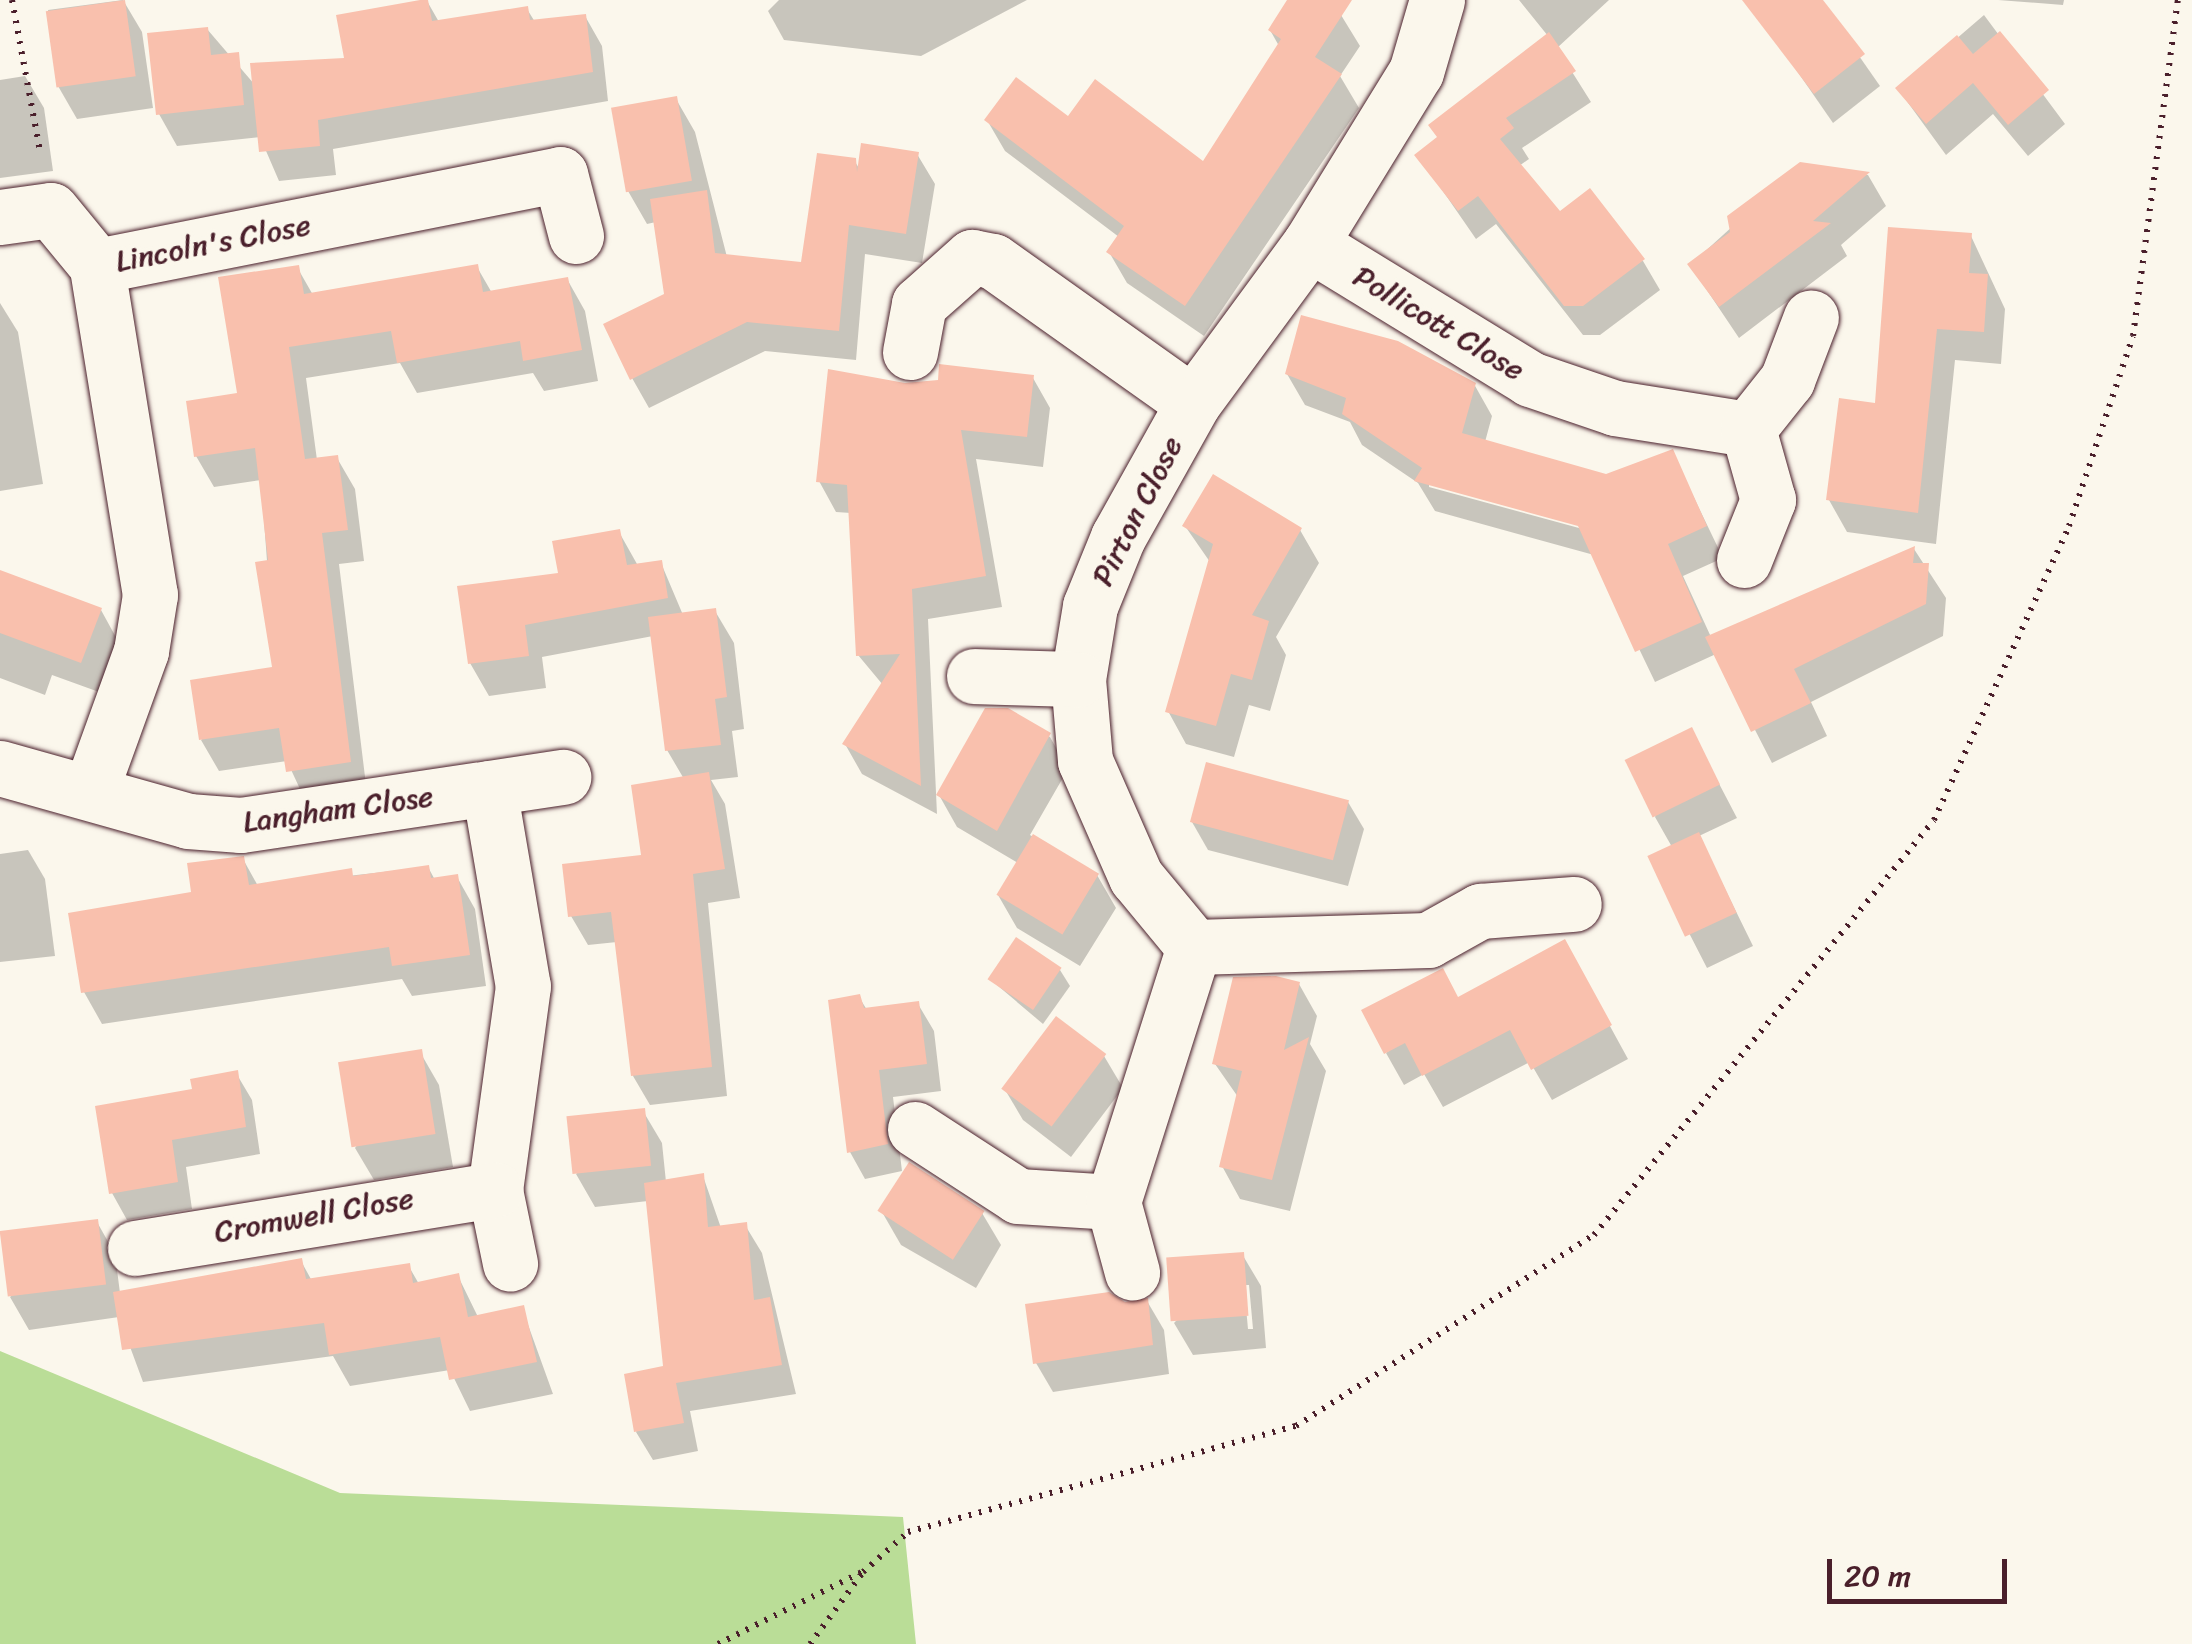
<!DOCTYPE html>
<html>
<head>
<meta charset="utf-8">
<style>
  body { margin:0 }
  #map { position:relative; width:2192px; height:1644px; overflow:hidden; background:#fbf7ec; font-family:Sriracha,sans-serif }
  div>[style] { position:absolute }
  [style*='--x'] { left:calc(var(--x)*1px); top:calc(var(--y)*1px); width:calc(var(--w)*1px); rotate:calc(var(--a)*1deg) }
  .green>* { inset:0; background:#badd97 }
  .shadow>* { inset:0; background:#0003 }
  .building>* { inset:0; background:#f9c0ad; transform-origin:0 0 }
  .path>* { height:6px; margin-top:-3px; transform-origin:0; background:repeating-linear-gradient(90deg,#4a1f2b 0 2.5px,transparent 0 10.5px) }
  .roads { filter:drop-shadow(0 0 2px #4a1f2b) drop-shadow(0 0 2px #4a1f2b) }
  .minor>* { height:55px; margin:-27.5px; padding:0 27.5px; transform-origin:27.5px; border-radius:27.5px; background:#fbf7ec }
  span { translate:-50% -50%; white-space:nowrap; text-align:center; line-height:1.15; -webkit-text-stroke:8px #fbf7ec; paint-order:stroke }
  .street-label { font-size:30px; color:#4a1f2b }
  .scale { position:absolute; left:1827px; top:1559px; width:180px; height:45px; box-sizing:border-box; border:5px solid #4a1f2b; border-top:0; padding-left:12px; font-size:30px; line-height:35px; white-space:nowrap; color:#4a1f2b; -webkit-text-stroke:8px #fbf7ec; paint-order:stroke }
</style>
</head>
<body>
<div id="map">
  <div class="green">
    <div style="clip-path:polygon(0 1351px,340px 1493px,903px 1517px,916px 1644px,0 1644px)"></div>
  </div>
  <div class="shadow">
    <div style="clip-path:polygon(123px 0,142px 32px,153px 108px,77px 119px,58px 86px,48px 10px)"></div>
    <div style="clip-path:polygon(779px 0,1027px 0,921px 56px,784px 40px,768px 11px)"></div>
    <div style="clip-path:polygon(1290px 0,1318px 0,1341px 15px,1360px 46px,1340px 76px,1359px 108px,1204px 336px,1127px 283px,1109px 252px,1119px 237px,1005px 151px,987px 120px,1068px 120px,1203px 165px,1279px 46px,1270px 30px)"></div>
    <div style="clip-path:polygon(1519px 0,1609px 0,1557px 48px,1591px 102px,1522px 148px,1529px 159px,1519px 166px,1559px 214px,1643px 261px,1660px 290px,1600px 335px,1583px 335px,1496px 224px,1476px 239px,1418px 155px,1548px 36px)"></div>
    <div style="clip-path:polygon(1748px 0,1820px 0,1880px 86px,1833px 123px)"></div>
    <div style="clip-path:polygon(1998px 0,2064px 0,2063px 5px)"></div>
    <div style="clip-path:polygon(427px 1px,439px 22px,527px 9px,535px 22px,585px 16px,602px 46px,608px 101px,333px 149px,336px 175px,279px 181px,260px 137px,177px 146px,159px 114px,207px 29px,255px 85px,346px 60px)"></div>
    <div style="clip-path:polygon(1984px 15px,2065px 124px,2028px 156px,1993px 114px,1946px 155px,1898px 89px)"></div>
    <div style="clip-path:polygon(25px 76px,44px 108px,53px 171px,0 178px,0 80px)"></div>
    <div style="clip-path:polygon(676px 99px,695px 132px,727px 257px,803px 264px,854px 160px,860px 170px,917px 154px,935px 184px,922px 263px,865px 254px,856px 360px,765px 351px,649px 408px,632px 378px,666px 295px,656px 222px,647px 224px,628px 191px)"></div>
    <div style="clip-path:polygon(1800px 165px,1868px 175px,1886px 206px,1841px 245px,1847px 256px,1739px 338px,1690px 265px)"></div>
    <div style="clip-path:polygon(1971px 236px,2005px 309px,2001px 364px,1955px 360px,1936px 544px,1847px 532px,1829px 500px)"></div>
    <div style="clip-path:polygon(297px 267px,313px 295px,477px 267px,492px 293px,567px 279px,585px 311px,598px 381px,544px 391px,533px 373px,417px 393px,400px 363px,306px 378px,317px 460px,337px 458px,355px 489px,364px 561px,339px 564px,367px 793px,306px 802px,287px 761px,219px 771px,201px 740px,275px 669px,261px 480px,214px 487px,196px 456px,240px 396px)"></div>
    <div style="clip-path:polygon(0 303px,18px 332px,43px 484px,0 491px)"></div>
    <div style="clip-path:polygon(evenodd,1287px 374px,1474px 384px,1492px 416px,1485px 442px,1606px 477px,1672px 452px,1723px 558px,1683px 576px,1711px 637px,1914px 549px,1946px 598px,1943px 636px,1811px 702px,1827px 736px,1772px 763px,1716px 654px,1655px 682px,1594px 555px,1435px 511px,1418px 483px,1362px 445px,1350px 422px,1305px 405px,1287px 374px,1429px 482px,1591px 526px,1590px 531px,1429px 487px,1429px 482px)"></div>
    <div style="clip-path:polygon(1033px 378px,1050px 408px,1043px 467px,976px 459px,1002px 607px,928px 619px,937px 814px,862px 774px,845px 744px,883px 685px,858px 655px,851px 513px,836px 512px,819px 481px,905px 385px)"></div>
    <div style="clip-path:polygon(1185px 526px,1300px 530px,1319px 563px,1276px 637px,1286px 655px,1270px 711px,1249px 705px,1234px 757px,1186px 744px,1168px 711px,1210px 562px)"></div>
    <div style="clip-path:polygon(619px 532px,637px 564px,661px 563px,683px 615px,715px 611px,734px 643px,744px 729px,732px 731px,738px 777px,711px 780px,725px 804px,740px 898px,708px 903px,727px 1096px,650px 1105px,633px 1076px,617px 942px,588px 945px,571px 916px,644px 857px,684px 779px,667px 750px,653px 636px,542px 657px,546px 688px,489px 696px,470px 663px)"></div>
    <div style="clip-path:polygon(0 572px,101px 610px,118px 641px,99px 692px,52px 675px,45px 695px,0 678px)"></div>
    <div style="clip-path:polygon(1007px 711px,1050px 737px,1068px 769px,1030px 835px,1097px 875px,1116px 908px,1080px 966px,1017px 928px,998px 895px,1018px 863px,957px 827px,939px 795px)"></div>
    <div style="clip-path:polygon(1691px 730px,1737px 818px,1699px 836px,1753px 946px,1707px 968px,1650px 857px,1672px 847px,1655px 817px)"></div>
    <div style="clip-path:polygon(1348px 802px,1364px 829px,1348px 886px,1208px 850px,1192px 822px)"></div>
    <div style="clip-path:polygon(28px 850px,45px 879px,55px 956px,0 962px,0 854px)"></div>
    <div style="clip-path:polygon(243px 859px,258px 886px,428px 867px,435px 880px,457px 877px,475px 909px,486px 986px,412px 996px,402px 979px,102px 1024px,84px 992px)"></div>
    <div style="clip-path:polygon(1060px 970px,1070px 986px,1043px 1024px,991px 980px)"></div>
    <div style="clip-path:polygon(1582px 975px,1628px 1059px,1552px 1100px,1530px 1062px,1443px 1107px,1424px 1074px,1404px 1085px,1386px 1053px,1458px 1000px)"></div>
    <div style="clip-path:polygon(1299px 984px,1317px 1016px,1310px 1044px,1326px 1071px,1290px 1211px,1240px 1199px,1222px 1166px,1238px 1097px,1215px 1064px)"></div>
    <div style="clip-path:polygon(859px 997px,867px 1010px,918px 1004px,934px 1031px,941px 1091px,893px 1097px,902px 1171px,865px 1179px,850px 1152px)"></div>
    <div style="clip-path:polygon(420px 1052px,439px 1085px,453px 1167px,374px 1180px,355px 1148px)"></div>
    <div style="clip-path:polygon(1104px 1056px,1123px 1088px,1071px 1157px,1023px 1120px,1004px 1088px)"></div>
    <div style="clip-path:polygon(236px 1073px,252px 1100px,260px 1154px,186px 1167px,192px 1209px,127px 1220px,112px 1193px,195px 1091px)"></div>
    <div style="clip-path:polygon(643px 1111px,662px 1143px,666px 1182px,703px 1176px,721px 1228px,745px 1225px,762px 1253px,796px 1394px,690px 1411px,698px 1451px,653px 1460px,636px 1432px,666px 1368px,648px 1201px,595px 1207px,576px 1174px)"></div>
    <div style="clip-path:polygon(882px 1212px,982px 1213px,1001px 1245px,976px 1288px,901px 1245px)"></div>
    <div style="clip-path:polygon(97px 1222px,115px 1254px,120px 1293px,301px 1261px,312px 1281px,408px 1265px,419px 1284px,458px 1276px,478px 1317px,522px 1308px,553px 1394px,470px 1411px,450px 1370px,350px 1386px,333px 1356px,143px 1382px,119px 1317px,29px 1330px,10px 1297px)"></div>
    <div style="clip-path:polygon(evenodd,1242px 1254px,1261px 1286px,1266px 1348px,1193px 1355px,1174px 1323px,1242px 1254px,1244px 1285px,1249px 1285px,1253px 1329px,1248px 1329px,1244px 1285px)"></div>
    <div style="clip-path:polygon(1147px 1301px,1164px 1330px,1169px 1374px,1053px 1392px,1036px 1363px,1124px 1305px)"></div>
  </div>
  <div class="building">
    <div style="left:125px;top:0;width:77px;height:80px;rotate:82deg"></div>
    <div style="clip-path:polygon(420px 0,428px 0,432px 21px,528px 6px,530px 20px,586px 14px,593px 72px,318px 120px,320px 146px,259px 152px,250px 63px,344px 58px,336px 15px)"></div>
    <div style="clip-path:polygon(1287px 0,1352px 0,1315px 57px,1342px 74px,1185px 306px,1106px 252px,1124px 226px,984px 120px,1016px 77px,1068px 116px,1095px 79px,1203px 161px,1281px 39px,1268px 30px)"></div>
    <div style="clip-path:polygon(1742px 0,1823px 0,1865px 54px,1814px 94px)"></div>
    <div style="clip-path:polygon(208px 27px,211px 55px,239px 52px,244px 105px,156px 115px,147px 33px)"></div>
    <div style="clip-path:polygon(2000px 31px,2049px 90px,2008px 125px,1973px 83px,1926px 124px,1895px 88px,1957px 35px,1973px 54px)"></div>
    <div style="clip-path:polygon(1549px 32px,1576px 71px,1506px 118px,1514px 128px,1500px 139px,1560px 211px,1590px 188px,1645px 259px,1583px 306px,1564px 306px,1478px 196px,1458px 211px,1414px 155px,1437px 137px,1428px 125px)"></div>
    <div style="left:677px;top:96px;width:86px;height:67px;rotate:80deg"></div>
    <div style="clip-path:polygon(861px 143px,919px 152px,906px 234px,849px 225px,839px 331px,747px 322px,630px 380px,603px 324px,664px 294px,650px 199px,707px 190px,715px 253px,801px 262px,817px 153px,856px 158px,857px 172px)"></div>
    <div style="clip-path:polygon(1800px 162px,1870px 172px,1813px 221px,1831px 223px,1719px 307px,1687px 264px,1730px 232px,1727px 216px)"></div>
    <div style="clip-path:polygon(1888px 227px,1972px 233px,1969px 273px,1988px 274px,1984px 332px,1937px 329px,1918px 513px,1826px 500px,1839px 398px,1875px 403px)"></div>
    <div style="clip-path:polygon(478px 264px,483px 292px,568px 277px,582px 350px,523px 361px,520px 341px,397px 363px,391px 331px,289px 347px,305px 459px,338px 455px,348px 530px,322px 533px,351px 762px,286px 772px,279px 728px,199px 740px,190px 680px,272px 667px,255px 562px,268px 560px,255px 448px,194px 457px,186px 401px,237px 393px,218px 277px,299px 265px,304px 294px)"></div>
    <div style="clip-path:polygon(1301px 315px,1398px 341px,1476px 383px,1462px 433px,1606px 474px,1673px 449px,1707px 526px,1668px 544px,1702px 622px,1635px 652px,1578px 526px,1414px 481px,1422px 468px,1342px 414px,1346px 398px,1285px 374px)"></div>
    <div style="clip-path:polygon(939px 364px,1034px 375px,1027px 437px,961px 430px,986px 576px,912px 589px,921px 786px,842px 744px,900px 654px,856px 656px,847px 485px,816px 482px,828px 369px,905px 383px,938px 380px)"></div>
    <div style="clip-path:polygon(1213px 474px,1302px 528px,1252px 615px,1269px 621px,1252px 680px,1231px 674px,1216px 726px,1165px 712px,1213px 544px,1182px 526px)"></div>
    <div style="clip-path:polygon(620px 529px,627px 565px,662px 560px,668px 598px,525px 625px,529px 656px,468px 664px,457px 586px,558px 573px,552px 541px)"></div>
    <div style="clip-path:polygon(1915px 546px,1913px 563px,1929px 563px,1926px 604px,1794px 669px,1811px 703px,1751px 732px,1705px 637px)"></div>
    <div style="clip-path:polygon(0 570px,102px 608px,81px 663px,0 633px)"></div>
    <div style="clip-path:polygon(716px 608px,727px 697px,715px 699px,721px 745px,665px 751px,648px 617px)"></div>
    <div style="clip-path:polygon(985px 708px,1008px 708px,1051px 733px,997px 831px,936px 795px)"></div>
    <div style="left:1692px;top:727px;width:64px;height:75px;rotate:64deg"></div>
    <div style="left:1206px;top:762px;width:148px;height:62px;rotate:15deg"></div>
    <div style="clip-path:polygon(709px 772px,725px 869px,693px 874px,712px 1067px,631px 1076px,611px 912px,568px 917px,562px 864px,641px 855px,631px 785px)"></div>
    <div style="left:1699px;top:832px;width:89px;height:57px;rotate:65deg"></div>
    <div style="left:1033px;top:834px;width:77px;height:71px;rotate:31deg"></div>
    <div style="clip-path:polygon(244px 856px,249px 885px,352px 868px,353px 876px,429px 865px,431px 878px,458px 874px,470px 955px,392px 966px,389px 947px,81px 993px,68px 913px,191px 892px,187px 863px)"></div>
    <div style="left:1016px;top:937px;width:55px;height:51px;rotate:34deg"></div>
    <div style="clip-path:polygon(1565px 939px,1612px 1025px,1531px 1070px,1510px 1030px,1422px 1076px,1405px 1043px,1384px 1054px,1361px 1010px,1443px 968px,1458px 997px)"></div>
    <div style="clip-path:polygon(1276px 976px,1300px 982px,1284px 1050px,1309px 1037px,1272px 1180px,1219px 1167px,1242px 1071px,1212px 1064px,1233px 977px)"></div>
    <div style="clip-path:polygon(860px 994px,864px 1008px,919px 1001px,927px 1064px,879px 1070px,888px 1144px,847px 1153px,828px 1000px)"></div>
    <div style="left:1056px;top:1016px;width:63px;height:91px;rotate:37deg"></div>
    <div style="left:422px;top:1049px;width:86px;height:85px;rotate:81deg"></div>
    <div style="clip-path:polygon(238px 1070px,246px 1127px,172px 1140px,178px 1182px,109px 1194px,95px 1106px,192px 1089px,190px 1079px)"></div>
    <div style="left:645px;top:1108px;width:58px;height:79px;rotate:84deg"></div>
    <div style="left:909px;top:1162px;width:90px;height:58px;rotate:33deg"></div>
    <div style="clip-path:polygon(704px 1173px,708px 1227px,747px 1222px,754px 1300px,770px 1297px,782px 1365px,676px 1383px,684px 1423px,634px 1432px,624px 1374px,663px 1366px,644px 1183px)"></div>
    <div style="left:98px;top:1219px;width:66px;height:99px;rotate:83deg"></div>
    <div style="left:1244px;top:1252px;width:64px;height:78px;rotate:86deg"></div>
    <div style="clip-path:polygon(302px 1258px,306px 1279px,410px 1263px,413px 1283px,459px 1273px,468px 1317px,524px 1305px,537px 1362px,449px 1380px,440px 1337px,329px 1355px,324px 1323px,122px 1350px,113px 1292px)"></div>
    <div style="clip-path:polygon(1109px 1292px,1125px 1302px,1148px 1298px,1153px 1345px,1033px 1364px,1025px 1304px)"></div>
  </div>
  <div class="path">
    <div style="--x:12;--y:0;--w:154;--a:79.5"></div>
    <div style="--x:718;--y:1644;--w:161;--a:-26.6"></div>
    <div style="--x:810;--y:1644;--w:89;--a:-53.6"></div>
    <div style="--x:863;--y:1572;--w:60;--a:-41.6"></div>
    <div style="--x:908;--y:1532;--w:402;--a:-15.3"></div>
    <div style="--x:1296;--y:1426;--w:354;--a:-32.7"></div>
    <div style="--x:1594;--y:1235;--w:536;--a:-50.67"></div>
    <div style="--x:1934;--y:820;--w:324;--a:-65.3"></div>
    <div style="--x:2069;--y:526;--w:200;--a:-71.4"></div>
    <div style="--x:2133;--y:336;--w:339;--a:-82.4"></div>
  </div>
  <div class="roads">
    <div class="minor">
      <div style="--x:0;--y:217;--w:51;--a:-7.8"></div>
      <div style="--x:51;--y:210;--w:72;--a:50.6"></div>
      <div style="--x:1310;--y:244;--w:258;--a:31.5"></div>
      <div style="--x:1530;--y:379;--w:90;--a:18.8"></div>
      <div style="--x:1615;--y:408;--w:135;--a:9"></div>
      <div style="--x:910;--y:352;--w:49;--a:-79.4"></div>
      <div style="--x:919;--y:304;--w:71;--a:-41.6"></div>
      <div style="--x:972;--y:257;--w:21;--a:11"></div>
      <div style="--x:993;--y:261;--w:245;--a:35.4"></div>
      <div style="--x:1193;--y:403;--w:197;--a:-53.7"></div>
      <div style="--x:1310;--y:244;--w:202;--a:-58.4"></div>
      <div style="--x:1416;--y:72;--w:75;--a:-73.7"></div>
      <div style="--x:1193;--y:403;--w:154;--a:119.2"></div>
      <div style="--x:1118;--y:537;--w:74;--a:112.1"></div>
      <div style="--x:1090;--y:606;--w:74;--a:99.3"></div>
      <div style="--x:1078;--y:679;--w:82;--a:85.1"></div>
      <div style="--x:1085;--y:761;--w:127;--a:66.3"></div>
      <div style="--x:1136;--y:877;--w:91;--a:50.4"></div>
      <div style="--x:1194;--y:947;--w:234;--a:-1.7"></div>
      <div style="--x:1428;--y:940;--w:60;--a:-29.1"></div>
      <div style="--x:1480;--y:911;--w:94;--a:-4.3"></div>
      <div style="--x:1744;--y:560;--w:65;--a:-68.2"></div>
      <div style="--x:1768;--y:500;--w:74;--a:-105.7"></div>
      <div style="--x:1748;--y:429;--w:63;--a:-51.5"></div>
      <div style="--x:1787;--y:380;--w:67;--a:-69.1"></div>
      <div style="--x:974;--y:676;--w:104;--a:1.7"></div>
      <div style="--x:0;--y:768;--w:195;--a:15.7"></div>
      <div style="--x:188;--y:821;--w:53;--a:4.3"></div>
      <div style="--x:241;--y:825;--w:326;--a:-8.5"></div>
      <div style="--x:489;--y:788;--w:201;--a:80.3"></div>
      <div style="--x:523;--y:986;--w:206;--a:97.8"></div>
      <div style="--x:495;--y:1190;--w:75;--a:78.4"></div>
      <div style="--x:90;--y:792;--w:150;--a:-70.1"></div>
      <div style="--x:141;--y:651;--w:57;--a:-80.9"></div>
      <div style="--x:150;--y:595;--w:333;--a:-99.2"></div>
      <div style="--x:97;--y:266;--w:472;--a:-11.2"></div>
      <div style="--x:560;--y:174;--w:64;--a:75.5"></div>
      <div style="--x:915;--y:1129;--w:123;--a:33"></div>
      <div style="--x:1018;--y:1196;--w:95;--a:3.6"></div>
      <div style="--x:1113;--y:1202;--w:73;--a:74.8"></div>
      <div style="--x:1113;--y:1202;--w:268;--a:-72.4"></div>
      <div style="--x:135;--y:1248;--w:365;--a:-9.2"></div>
    </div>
  </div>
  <div class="street-label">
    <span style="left:213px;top:243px;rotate:-11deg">Lincoln's Close</span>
    <span style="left:1439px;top:323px;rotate:31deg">Pollicott Close</span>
    <span style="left:1137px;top:511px;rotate:-63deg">Pirton Close</span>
    <span style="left:338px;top:809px;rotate:-8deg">Langham Close</span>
    <span style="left:314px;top:1215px;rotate:-10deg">Cromwell Close</span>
  </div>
  <div class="scale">20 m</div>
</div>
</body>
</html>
